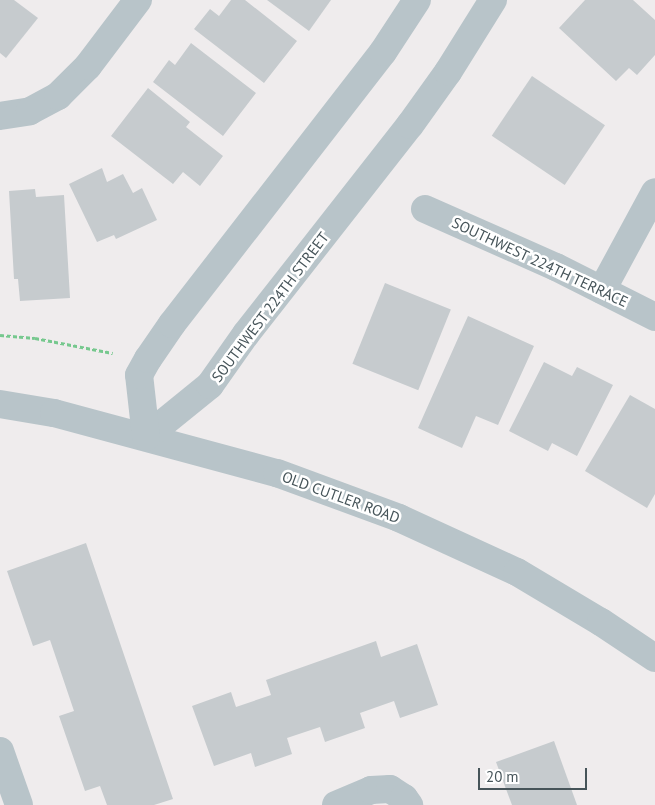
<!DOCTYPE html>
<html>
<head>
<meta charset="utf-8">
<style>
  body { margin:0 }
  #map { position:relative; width:655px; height:805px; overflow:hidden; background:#efeced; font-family:"PT Sans",sans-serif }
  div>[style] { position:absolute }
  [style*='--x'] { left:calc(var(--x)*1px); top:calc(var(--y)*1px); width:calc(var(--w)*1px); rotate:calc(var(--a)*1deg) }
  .building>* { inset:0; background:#c6cbce; transform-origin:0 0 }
  .path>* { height:3px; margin-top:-1.5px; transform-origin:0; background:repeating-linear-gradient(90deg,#76c88e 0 4px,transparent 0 6.5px) }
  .minor>* { height:28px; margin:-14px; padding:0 14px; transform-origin:14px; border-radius:14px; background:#b8c4c9 }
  span { translate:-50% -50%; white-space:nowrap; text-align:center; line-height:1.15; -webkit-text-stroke:5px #fff; paint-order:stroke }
  .street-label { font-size:15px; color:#465459 }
  .scale { position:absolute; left:478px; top:768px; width:109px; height:22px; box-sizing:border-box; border:2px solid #465459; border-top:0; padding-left:6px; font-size:15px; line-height:18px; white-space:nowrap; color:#465459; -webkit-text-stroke:4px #fff; paint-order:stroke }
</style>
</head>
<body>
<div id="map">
  <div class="building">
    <div style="clip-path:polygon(0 0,14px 0,38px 18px,6px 58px,0 53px)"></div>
    <div style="clip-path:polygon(231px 0,245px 0,297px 41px,264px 83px,194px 29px,210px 9px,219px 16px)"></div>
    <div style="clip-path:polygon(267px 0,331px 0,309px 31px)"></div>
    <div style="clip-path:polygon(585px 0,633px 0,655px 20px,655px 55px,637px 75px,629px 68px,616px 81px,559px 28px)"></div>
    <div style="clip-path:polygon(191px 43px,256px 93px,223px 136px,153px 82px,169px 60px,175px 65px)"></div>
    <div style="left:532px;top:76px;width:88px;height:72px;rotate:34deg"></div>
    <div style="clip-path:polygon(148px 88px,190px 122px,186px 127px,223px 156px,200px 186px,183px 172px,173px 184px,111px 136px)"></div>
    <div style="clip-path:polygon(102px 168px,107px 182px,123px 174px,133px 193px,142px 188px,157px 220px,116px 239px,114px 235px,97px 242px,69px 184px)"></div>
    <div style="clip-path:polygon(35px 189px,36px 197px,64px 195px,70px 298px,20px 301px,18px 279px,14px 279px,9px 191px)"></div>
    <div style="left:385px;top:283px;width:71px;height:87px;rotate:22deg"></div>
    <div style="clip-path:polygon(468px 316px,534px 346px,498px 425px,476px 416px,462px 448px,418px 428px)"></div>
    <div style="clip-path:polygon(544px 362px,572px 376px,577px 367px,613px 385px,577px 456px,552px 443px,548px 451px,509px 431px)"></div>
    <div style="clip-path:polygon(630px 395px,655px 409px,655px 494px,647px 508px,585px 471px)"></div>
    <div style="clip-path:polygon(86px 543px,173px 799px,154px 805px,107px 805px,100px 786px,85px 791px,59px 716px,74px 711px,50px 640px,33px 646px,7px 571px)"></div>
    <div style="clip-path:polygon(376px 641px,381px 657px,417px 644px,438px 705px,400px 718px,394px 701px,360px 713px,365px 728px,325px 742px,320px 727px,287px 738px,292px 754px,255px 767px,251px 753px,214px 766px,192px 706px,231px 692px,236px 707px,271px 695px,266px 680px)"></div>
    <div style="clip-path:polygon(554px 741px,577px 805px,512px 805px,496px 762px)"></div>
  </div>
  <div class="path">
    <div style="--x:0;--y:335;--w:35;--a:5"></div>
    <div style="--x:35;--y:338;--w:79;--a:10.9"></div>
  </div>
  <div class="minor">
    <div style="--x:0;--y:116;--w:30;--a:-9"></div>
    <div style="--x:30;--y:111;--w:32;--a:-28"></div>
    <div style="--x:58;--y:96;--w:42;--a:-45"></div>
    <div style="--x:88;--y:66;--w:83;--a:-52.9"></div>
    <div style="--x:425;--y:209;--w:143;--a:23.9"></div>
    <div style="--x:556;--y:267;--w:111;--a:26.8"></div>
    <div style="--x:602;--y:290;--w:111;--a:-61.6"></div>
    <div style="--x:0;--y:404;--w:55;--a:9.5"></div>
    <div style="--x:54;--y:413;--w:231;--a:15.1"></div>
    <div style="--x:277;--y:473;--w:130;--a:20.2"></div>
    <div style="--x:399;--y:518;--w:130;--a:24.6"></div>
    <div style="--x:517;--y:572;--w:98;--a:30.8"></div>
    <div style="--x:601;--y:622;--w:65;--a:33.7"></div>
    <div style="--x:146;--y:437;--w:82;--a:-39.1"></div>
    <div style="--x:210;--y:385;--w:62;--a:-54.8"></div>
    <div style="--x:246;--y:334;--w:266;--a:-51.9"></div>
    <div style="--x:410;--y:125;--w:65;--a:-54.4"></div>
    <div style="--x:448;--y:72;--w:85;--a:-58"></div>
    <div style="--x:146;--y:437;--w:62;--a:-96.4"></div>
    <div style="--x:139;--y:375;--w:18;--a:-61"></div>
    <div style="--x:148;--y:359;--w:42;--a:-55.6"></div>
    <div style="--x:172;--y:324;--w:344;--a:-52.2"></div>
    <div style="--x:383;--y:52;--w:62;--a:-56.8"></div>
    <div style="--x:0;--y:751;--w:57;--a:70.6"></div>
    <div style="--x:336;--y:805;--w:38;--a:-23"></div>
    <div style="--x:371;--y:790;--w:19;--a:-3"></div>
    <div style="--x:390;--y:789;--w:17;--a:33"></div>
    <div style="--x:404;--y:798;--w:9;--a:54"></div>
  </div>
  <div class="street-label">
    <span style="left:540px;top:262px;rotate:25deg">SOUTHWEST 224TH TERRACE</span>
    <span style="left:270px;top:307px;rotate:-53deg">SOUTHWEST 224TH STREET</span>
    <span style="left:341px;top:497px;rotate:20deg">OLD CUTLER ROAD</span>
  </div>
  <div class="scale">20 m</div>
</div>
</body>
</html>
